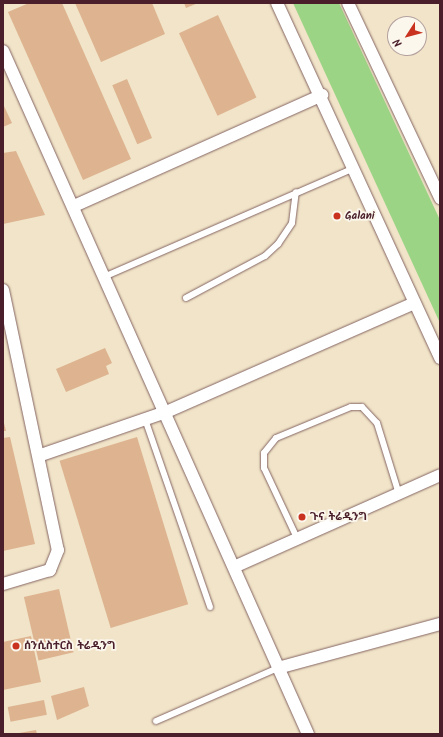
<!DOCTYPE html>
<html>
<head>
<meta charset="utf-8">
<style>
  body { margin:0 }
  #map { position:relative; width:443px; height:737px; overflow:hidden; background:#f1e4c8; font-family:Kalam,"Noto Sans Ethiopic",sans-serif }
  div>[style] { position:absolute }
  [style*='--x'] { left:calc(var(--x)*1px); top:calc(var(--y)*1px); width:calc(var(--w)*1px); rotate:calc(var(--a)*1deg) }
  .green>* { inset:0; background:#9cd485 }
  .building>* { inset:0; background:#ddb390; transform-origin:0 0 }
  .roads { filter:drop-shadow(0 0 1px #846462) drop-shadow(0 0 1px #846462) }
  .lane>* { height:6px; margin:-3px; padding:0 3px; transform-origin:3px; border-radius:3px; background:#fff }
  .street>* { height:12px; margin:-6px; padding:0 6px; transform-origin:6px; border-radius:6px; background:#fff }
  .dots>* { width:11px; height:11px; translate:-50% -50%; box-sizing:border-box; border:2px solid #fbf7ec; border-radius:50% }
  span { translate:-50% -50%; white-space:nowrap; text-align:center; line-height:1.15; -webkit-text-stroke:3.5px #fbf7ec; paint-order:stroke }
  .poi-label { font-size:11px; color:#4a1f2b; font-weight:700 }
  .left { translate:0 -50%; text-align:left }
  .frame { position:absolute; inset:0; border:4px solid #4a1f2b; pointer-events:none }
  .north { position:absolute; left:387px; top:16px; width:40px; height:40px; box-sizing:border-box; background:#fbf7ec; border:1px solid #b4a19f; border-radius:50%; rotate:234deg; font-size:11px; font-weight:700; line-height:16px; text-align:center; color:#4a1f2b }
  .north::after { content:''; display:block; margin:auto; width:14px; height:18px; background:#c8321e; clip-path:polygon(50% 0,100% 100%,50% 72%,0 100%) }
</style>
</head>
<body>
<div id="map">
  <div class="green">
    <div style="clip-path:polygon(293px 3px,339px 3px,440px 220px,440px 323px)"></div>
  </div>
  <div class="building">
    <div style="clip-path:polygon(29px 3px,62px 3px,131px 159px,83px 180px,8px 12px)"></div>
    <div style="clip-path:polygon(75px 3px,152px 3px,165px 34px,101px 62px)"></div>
    <div style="clip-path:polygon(184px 3px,198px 3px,186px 8px)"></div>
    <div style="left:218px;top:15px;width:91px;height:43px;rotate:65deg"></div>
    <div style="left:127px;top:79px;width:64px;height:16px;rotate:67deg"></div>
    <div style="clip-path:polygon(3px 104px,12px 123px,3px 127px)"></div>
    <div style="clip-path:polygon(16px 151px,45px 215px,3px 224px,3px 153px)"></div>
    <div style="clip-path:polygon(105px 348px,112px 363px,106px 366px,109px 374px,66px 392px,56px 369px)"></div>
    <div style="clip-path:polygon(3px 419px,6px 431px,3px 431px)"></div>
    <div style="clip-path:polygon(10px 437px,35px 544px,3px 551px,3px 438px)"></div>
    <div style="left:137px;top:437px;width:175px;height:81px;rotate:73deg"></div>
    <div style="left:59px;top:589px;width:65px;height:36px;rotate:77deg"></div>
    <div style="clip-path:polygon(31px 636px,41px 682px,3px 690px,3px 642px)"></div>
    <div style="clip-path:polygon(84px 687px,89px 706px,57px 720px,51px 696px)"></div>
    <div style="left:44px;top:700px;width:15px;height:37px;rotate:79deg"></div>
    <div style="clip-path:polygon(36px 730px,37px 734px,19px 734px,19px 733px)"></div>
  </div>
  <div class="roads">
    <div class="lane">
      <div style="--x:106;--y:276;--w:270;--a:-23.5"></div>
      <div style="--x:186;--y:298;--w:89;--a:-28"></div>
      <div style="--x:265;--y:256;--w:18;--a:-43"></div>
      <div style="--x:278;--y:244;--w:25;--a:-56"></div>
      <div style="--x:292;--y:223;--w:31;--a:-83"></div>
      <div style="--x:145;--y:419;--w:199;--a:70.9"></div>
      <div style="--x:297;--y:538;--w:77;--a:-115.2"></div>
      <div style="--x:264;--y:468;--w:15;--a:-90"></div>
      <div style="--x:264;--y:453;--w:19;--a:-51"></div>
      <div style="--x:276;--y:438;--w:81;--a:-22.5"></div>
      <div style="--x:351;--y:407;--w:11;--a:0"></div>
      <div style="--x:362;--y:407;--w:22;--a:47"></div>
      <div style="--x:377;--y:423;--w:71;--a:72.8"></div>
      <div style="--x:156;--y:721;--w:133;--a:-23.5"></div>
    </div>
    <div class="street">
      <div style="--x:277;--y:3;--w:391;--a:65.3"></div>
      <div style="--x:348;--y:3;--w:216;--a:64.7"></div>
      <div style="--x:3;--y:51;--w:748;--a:65.94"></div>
      <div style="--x:74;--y:206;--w:272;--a:-24.1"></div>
      <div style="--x:3;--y:290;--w:266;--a:78.1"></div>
      <div style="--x:58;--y:550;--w:22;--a:112"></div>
      <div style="--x:50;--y:570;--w:49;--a:163.4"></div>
      <div style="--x:41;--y:455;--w:132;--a:-19"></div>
      <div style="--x:166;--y:412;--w:271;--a:-23.7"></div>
      <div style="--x:236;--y:566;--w:223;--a:-24"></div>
      <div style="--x:278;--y:668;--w:168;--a:-15.2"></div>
    </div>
  </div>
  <div class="dots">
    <div style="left:337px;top:216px;background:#c8321e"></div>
    <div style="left:302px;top:517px;background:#c8321e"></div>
    <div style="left:16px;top:646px;background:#c8321e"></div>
  </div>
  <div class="poi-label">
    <span class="left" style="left:345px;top:216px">Galani</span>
    <span class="left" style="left:310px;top:517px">ጉና ትሬዲንግ</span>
    <span class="left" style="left:24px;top:646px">ሰንሲስተርስ ትሬዲንግ</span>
  </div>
  <div class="frame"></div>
  <div class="north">N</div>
</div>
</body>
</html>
